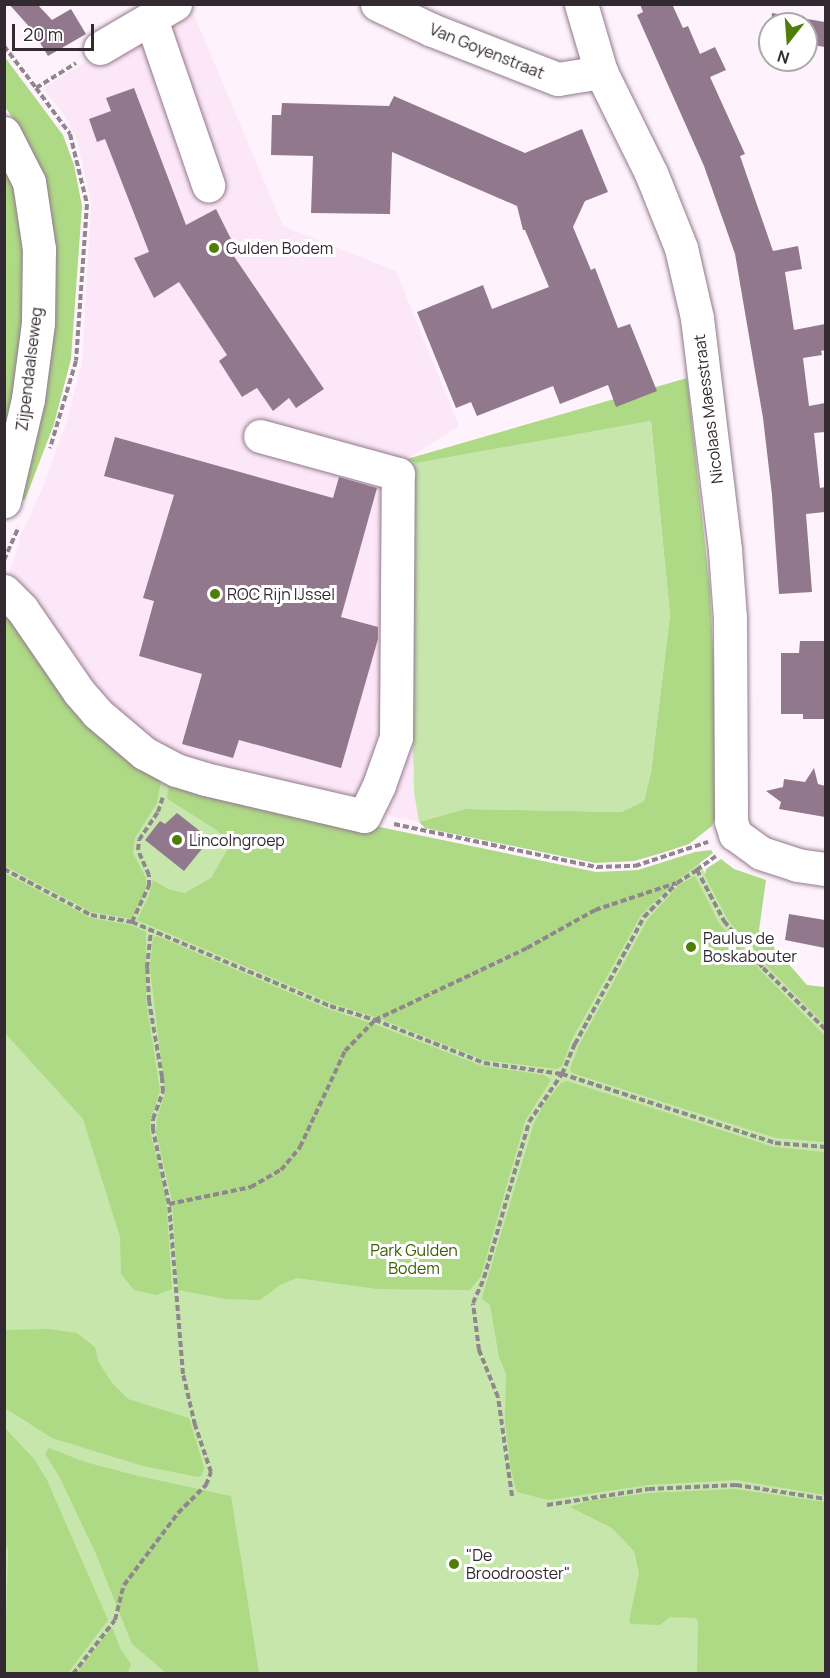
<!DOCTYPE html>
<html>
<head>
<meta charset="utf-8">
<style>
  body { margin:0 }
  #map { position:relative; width:830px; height:1678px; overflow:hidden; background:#fef3fc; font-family:Manrope,sans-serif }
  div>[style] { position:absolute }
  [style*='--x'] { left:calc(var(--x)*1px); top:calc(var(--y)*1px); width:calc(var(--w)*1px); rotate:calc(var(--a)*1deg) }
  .built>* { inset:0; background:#fce7f8 }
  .green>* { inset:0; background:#c7e6ac }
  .forest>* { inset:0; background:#aed985 }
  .building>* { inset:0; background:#92788d }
  .path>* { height:4px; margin-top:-2px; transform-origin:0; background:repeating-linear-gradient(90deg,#90868e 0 6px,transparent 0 9px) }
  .roads { filter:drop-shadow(0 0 2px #92798d) drop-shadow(0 0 2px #92798d) }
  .minor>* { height:33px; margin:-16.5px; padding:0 16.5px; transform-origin:16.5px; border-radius:16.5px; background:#fff }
  .major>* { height:33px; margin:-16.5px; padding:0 16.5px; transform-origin:16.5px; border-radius:16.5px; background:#fff }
  .dots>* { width:16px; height:16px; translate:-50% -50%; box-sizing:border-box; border:3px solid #fff; border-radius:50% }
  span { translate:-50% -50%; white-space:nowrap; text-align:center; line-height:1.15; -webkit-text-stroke:6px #fff; paint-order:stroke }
  .street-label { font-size:16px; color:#332931 }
  .poi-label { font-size:16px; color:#332931 }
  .left { translate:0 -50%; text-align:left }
  .park-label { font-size:16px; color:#3a5e00 }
  .frame { position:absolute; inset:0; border:6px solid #332931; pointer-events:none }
  .north { position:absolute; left:758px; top:12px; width:60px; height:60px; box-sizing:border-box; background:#fff; border:2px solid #ada9ad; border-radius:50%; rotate:197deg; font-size:16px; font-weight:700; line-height:24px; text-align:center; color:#332931 }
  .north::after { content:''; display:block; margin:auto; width:21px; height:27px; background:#4f7e07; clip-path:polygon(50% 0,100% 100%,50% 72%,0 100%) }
  .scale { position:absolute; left:12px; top:24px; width:82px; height:27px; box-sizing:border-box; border:3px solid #332931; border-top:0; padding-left:8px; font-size:18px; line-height:21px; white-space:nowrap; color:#332931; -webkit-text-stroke:4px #fff; paint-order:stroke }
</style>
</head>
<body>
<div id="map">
  <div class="built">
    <div style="clip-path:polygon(179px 5px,190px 5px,283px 226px,396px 271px,459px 426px,407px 459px,414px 793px,419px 822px,206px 773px,118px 726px,11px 582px,9px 574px,20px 541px,19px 539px,42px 489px,65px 426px,82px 364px,91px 202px,77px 140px,64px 115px,43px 88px)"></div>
  </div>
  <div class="green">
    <div style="clip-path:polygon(651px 421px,670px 615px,651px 772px,644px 801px,621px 812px,465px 809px,419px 822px,414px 793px,407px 459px,417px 463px)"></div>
    <div style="clip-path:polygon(4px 620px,170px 778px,511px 860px,598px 875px,639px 876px,697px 859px,729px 914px,825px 1004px,825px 1673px,5px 1673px)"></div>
  </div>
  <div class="forest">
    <div style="clip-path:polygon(4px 56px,63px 135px,74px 165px,82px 206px,71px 359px,54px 424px,25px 500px,21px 498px,53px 246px,51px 213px,42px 176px,23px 133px,5px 107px)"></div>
    <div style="clip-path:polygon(5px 159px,15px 185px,22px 218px,24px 321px,5px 444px)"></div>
    <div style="clip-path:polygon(687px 378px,710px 590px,719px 771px,719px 808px,712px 826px,689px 844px,662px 853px,634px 861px,595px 863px,425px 828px,419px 822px,465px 809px,621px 812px,644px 801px,651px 772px,670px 615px,651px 421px,417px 463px,407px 459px)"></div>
    <div style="clip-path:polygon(4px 605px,163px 770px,157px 803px,135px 838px,133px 853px,146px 878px,146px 885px,144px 896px,132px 919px,92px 912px,5px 866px)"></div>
    <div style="clip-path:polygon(171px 774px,370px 825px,596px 872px,638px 870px,695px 852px,711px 850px,713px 853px,675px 882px,641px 915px,572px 1039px,562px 1066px,556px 1069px,484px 1060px,378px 1018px,331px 1003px,137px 920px,148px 898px,153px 880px,168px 889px,185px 893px,211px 878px,229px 847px,228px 840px,215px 829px,169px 800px,167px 797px)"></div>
    <div style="clip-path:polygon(721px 859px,734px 869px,766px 880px,759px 930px,807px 985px,825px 987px,825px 1025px,766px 965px,728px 920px,705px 876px,706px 869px)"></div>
    <div style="clip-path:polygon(4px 873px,91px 918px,131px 925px,146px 932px,146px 1001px,160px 1091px,151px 1118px,150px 1131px,166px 1197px,172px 1289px,157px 1295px,134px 1290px,121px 1274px,120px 1237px,83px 1119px,5px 1033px)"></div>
    <div style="clip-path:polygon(695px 876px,719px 923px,760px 970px,825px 1036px,825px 1142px,776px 1138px,572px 1073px,570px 1069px,579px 1045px,648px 919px,679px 885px)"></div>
    <div style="clip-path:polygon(157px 936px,328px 1009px,374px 1024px,482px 1066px,544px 1075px,551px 1080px,525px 1121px,481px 1276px,470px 1290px,377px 1289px,297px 1278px,280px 1285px,260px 1300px,226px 1299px,178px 1290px,172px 1201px,156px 1131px,157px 1119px,165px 1093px,150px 968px,153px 938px)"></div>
    <div style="clip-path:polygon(567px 1081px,774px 1147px,825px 1152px,825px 1495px,736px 1480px,648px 1485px,548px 1500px,517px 1492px,511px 1471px,505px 1421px,506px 1374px,499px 1357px,490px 1305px,482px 1299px,483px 1294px,534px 1123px,544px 1104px,561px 1083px)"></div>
    <div style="clip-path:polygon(48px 1329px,77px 1333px,95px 1347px,99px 1363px,112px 1383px,128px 1399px,189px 1418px,204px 1467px,202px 1475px,198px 1477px,143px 1466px,52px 1438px,5px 1408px,5px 1330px)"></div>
    <div style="clip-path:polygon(5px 1428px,34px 1459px,47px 1480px,108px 1620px,68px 1673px,5px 1673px,8px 1551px,4px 1537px)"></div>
    <div style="clip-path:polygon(49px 1448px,85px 1462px,138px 1476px,231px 1496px,259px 1673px,166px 1673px,132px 1644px,96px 1554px,59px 1476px,45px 1454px)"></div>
    <div style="clip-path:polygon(735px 1489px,825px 1502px,825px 1673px,697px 1673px,698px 1621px,695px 1618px,670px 1617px,660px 1625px,631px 1624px,629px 1621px,639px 1573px,634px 1551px,612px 1528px,570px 1507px,587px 1501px,649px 1493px)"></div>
    <div style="clip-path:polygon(112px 1627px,120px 1648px,131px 1664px,128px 1673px,77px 1673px)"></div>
  </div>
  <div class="building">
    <div style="clip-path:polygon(9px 4px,37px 4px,52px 20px,71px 9px,86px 34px,48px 56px,33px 31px)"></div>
    <div style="clip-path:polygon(640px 4px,672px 4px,683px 28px,688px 26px,700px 54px,715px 47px,726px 70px,710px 77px,745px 154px,740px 156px,773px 251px,798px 246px,802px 269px,785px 272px,794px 330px,825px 324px,825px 350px,821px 351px,822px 355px,803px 358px,809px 406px,825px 403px,825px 432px,814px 433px,820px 488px,825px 487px,825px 512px,806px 514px,812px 592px,779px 594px,772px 495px,763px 418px,735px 254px,704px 166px,637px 15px,643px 12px)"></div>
    <div style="clip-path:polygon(772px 13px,825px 22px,825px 47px,806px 44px,806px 24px,771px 24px)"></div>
    <div style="clip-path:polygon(134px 88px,186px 225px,216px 209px,234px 245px,229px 249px,324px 389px,296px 408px,289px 398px,273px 411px,257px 388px,242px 397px,219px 361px,227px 355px,179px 282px,154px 298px,134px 258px,149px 252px,105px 139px,97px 142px,89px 119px,111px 111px,106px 98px)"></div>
    <div style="clip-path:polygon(394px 96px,525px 153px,582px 129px,608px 192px,585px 201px,573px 227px,591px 270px,595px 268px,618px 328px,630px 324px,657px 391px,616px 407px,608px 385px,560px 404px,553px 386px,477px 416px,471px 402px,456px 408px,417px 312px,483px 285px,492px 309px,549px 287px,525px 230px,523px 230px,517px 206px,392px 152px,390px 214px,311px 213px,313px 156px,271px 155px,272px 115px,281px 115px,282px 103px,389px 106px)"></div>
    <div style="clip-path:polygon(115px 437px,333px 498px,339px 477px,377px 488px,341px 617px,378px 627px,378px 639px,341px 768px,239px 740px,233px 758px,182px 744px,202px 674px,139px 656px,154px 601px,143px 598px,174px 495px,104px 476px)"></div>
    <div style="clip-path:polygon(800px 641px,825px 641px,825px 719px,803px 719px,803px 714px,781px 714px,781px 653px,799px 653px)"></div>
    <div style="clip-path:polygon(814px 768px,818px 784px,825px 786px,825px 817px,779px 809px,781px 802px,766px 791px,783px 787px,784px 779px,805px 782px)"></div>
    <div style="clip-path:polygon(177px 813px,210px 839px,184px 871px,145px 840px,160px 821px,165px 824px)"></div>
    <div style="clip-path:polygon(789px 914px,825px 920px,825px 948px,785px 940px)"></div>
  </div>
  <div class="path">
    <div style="--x:4;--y:46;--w:53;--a:52.7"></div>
    <div style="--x:36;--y:88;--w:47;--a:-32"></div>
    <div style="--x:36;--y:88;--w:57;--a:53.5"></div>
    <div style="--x:70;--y:134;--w:72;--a:76.3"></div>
    <div style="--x:87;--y:204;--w:157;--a:94"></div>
    <div style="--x:76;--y:361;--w:91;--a:106.6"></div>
    <div style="--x:4;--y:560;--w:36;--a:-66"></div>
    <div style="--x:394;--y:824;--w:208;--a:12"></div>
    <div style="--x:597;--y:867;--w:38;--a:-2"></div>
    <div style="--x:635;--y:866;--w:77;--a:-18.2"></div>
    <div style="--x:716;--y:856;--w:24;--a:144"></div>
    <div style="--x:697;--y:870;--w:58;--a:62.1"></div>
    <div style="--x:724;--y:921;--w:61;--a:50.3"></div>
    <div style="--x:763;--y:968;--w:88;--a:44.5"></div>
    <div style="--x:4;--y:869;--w:98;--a:27.9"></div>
    <div style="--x:91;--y:915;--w:42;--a:9.7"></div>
    <div style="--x:132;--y:922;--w:215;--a:23"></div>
    <div style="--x:330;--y:1006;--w:47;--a:17.3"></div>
    <div style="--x:375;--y:1020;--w:117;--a:21.5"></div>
    <div style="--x:484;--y:1063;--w:79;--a:8"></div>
    <div style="--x:562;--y:1074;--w:224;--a:17.9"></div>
    <div style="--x:775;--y:1143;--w:51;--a:4.5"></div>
    <div style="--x:132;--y:922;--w:40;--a:-65"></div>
    <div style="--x:149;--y:886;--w:11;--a:-90"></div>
    <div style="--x:149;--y:875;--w:27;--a:-114"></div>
    <div style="--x:138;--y:850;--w:10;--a:-84"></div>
    <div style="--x:139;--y:840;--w:34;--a:-56"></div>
    <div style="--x:158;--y:812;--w:16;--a:-72"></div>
    <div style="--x:169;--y:1204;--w:84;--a:-11.7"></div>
    <div style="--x:251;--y:1187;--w:34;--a:-30"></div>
    <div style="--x:281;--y:1170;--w:30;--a:-50"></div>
    <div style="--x:300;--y:1147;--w:106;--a:-64.9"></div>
    <div style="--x:345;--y:1051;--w:43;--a:-45.9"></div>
    <div style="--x:375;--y:1020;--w:168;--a:-25.3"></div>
    <div style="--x:527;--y:948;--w:78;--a:-29.2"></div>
    <div style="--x:595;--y:910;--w:85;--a:-18.4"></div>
    <div style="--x:512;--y:1496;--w:100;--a:-98"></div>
    <div style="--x:498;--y:1397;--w:51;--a:-112"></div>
    <div style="--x:479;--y:1350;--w:47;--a:-97.3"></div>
    <div style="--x:473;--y:1303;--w:27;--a:-66"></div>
    <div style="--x:484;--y:1278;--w:162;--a:-73.9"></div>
    <div style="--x:529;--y:1122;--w:58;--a:-55.5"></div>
    <div style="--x:562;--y:1074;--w:33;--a:-67"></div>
    <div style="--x:575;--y:1044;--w:145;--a:-61.5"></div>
    <div style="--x:644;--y:917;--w:47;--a:-45.9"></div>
    <div style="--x:677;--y:883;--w:24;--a:-33"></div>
    <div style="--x:547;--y:1505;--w:103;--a:-8.9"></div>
    <div style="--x:649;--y:1489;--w:87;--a:-2.6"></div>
    <div style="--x:736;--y:1485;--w:91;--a:8.8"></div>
    <div style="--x:73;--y:1674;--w:68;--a:-52.1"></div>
    <div style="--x:115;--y:1620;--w:36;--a:-76"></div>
    <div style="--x:124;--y:1585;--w:90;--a:-53.1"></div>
    <div style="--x:178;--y:1513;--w:40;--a:-45"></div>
    <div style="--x:206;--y:1485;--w:14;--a:-69"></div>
    <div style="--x:211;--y:1472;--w:50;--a:-108.8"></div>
    <div style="--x:195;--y:1425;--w:52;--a:-103.2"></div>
    <div style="--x:183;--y:1374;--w:171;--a:-94.7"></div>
    <div style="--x:169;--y:1204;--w:76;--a:-102.2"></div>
    <div style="--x:153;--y:1130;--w:11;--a:-90"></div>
    <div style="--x:153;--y:1119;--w:29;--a:-70"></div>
    <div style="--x:163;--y:1092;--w:15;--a:-94"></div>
    <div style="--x:162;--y:1077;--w:77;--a:-99.7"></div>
    <div style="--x:149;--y:1001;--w:33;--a:-93"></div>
    <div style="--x:147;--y:968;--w:38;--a:-84"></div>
  </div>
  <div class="roads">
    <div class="minor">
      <div style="--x:377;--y:4;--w:61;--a:25.3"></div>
      <div style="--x:432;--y:30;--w:135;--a:21.3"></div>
      <div style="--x:558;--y:79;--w:44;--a:-9.2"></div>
      <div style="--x:581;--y:4;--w:71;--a:73.6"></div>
      <div style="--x:601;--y:72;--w:113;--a:63.7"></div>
      <div style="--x:651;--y:173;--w:81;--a:68.2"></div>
      <div style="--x:681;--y:248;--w:72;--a:77.1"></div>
      <div style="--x:697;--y:318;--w:234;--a:83.1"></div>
      <div style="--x:725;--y:550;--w:68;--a:85.8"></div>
      <div style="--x:730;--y:618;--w:203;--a:89.7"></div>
      <div style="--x:731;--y:821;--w:14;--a:73"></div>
      <div style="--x:735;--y:834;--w:32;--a:36"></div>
      <div style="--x:761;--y:853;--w:38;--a:18"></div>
      <div style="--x:797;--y:865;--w:29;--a:8"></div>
      <div style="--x:151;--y:19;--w:176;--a:71"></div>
      <div style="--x:100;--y:48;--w:87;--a:-30.4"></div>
      <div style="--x:4;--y:591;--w:25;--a:45"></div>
      <div style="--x:22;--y:609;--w:101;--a:55.5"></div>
      <div style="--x:79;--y:692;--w:28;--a:49"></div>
      <div style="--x:97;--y:713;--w:62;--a:40.4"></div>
      <div style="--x:144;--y:753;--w:36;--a:28"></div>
      <div style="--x:176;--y:770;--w:30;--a:17"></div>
      <div style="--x:205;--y:779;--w:163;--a:13.1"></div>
      <div style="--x:364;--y:816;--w:34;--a:-64"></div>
      <div style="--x:379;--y:785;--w:51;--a:-70.5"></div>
      <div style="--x:396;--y:737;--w:263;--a:-89.6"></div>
      <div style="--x:398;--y:474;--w:143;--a:-164.6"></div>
    </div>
    <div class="major">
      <div style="--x:4;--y:133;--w:55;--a:63"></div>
      <div style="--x:29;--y:182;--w:68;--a:81.5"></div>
      <div style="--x:39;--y:249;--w:74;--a:90.8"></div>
      <div style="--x:38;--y:323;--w:77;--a:97.5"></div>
      <div style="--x:28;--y:399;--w:105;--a:103.2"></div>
    </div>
  </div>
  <div class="dots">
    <div style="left:214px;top:248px;background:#4f7e07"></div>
    <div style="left:215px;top:594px;background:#4f7e07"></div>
    <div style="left:177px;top:840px;background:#4f7e07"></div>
    <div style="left:691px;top:947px;background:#4f7e07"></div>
    <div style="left:454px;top:1564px;background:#4f7e07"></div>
  </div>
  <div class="street-label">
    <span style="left:487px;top:51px;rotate:22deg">Van Goyenstraat</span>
    <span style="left:29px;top:369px;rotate:-83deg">Zijpendaalseweg</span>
    <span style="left:708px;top:409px;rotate:-97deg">Nicolaas Maesstraat</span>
  </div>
  <div class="poi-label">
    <span class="left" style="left:226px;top:248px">Gulden Bodem</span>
    <span class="left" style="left:227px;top:594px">ROC Rijn IJssel</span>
    <span class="left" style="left:189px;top:840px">Lincolngroep</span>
    <span class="left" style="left:703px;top:947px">Paulus de<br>Boskabouter</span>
    <span class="left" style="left:466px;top:1564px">"De<br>Broodrooster"</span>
  </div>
  <div class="park-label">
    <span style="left:414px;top:1259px">Park Gulden<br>Bodem</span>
  </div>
  <div class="frame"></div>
  <div class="north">N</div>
  <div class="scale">20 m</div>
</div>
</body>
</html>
